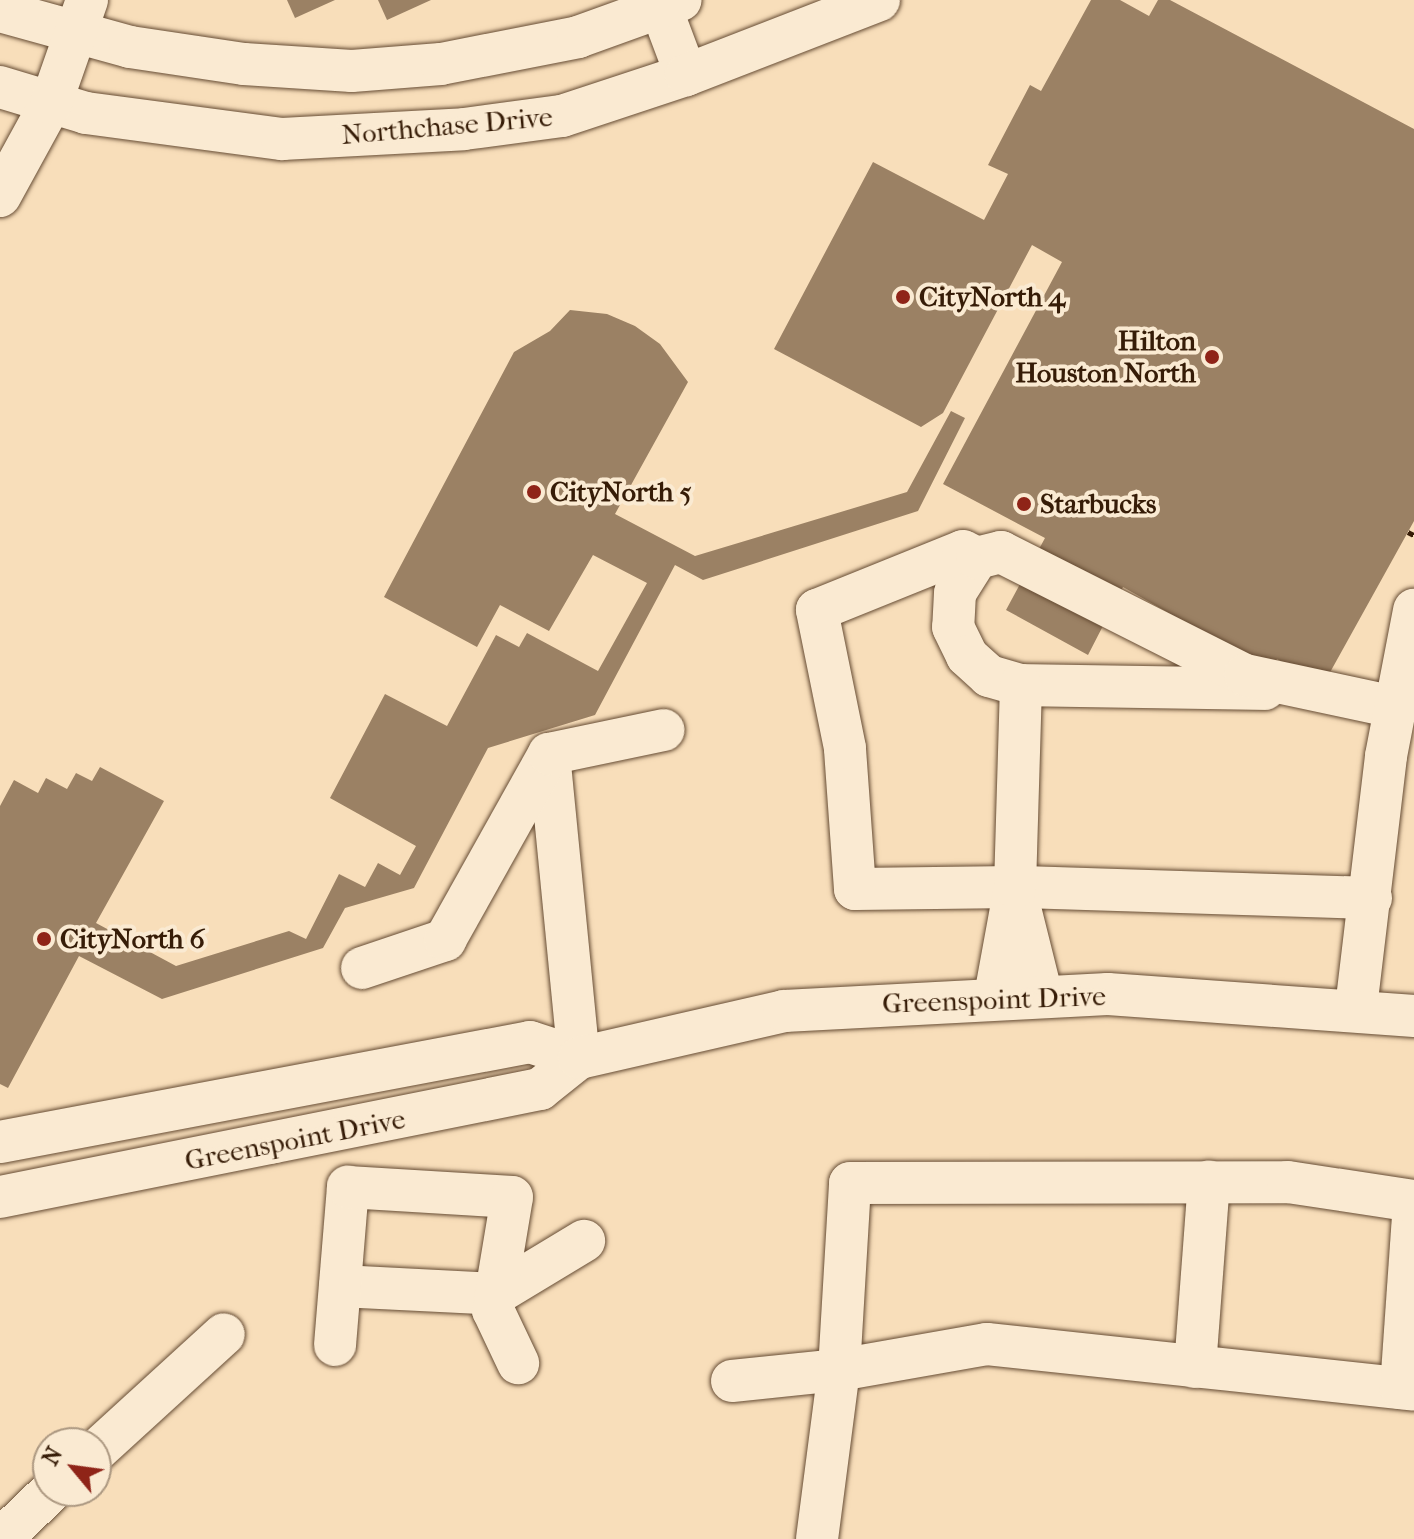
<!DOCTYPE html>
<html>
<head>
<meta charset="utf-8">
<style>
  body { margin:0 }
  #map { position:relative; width:1414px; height:1539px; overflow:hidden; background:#f8deba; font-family:"IM FELL French Canon",serif }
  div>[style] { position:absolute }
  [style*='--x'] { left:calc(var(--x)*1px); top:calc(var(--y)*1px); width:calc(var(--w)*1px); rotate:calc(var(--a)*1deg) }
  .building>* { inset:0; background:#9b8164 }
  .path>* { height:5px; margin-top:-2.5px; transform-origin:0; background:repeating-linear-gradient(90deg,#361c07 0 6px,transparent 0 10px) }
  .roads { filter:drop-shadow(0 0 2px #664c34) drop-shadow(0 0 2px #664c34) }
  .minor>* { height:42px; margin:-21px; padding:0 21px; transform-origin:21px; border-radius:21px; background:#faead2 }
  .dots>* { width:22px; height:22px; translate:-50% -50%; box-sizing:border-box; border:4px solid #faead2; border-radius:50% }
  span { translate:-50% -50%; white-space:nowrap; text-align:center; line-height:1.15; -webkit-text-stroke:8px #faead2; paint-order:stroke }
  .street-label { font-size:28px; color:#361c07 }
  .poi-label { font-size:28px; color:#361c07; font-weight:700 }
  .left { translate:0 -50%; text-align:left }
  .right { translate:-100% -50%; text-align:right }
  .north { position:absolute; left:32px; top:1427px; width:80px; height:80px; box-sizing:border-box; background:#faead2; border:2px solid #ac9881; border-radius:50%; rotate:299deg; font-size:22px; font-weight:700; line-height:32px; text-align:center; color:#361c07 }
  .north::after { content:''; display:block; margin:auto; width:28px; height:36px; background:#8f2418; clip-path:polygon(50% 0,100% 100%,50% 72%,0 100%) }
</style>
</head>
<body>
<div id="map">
  <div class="building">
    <div style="clip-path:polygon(287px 0,335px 0,295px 18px)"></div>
    <div style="clip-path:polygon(378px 0,431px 0,387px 20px)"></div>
    <div style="clip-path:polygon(1091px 0,1120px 0,1149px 16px,1158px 0,1170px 0,1414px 129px,1414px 521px,1323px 685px,1277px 659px,1271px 671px,1123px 587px,1088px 655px,1006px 610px,1045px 538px,943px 484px,1062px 262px,1032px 245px,943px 413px,921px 427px,774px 349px,873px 162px,984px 220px,1008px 174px,988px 165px,1030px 85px,1041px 91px)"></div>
    <div style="clip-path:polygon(570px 310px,607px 314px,635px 326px,660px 344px,688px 382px,615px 514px,695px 556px,907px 492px,951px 411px,965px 418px,918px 511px,703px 580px,675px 565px,595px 715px,488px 748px,414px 888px,345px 908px,323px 948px,162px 999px,79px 956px,8px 1088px,0 1084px,0 806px,14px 780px,38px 793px,46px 778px,67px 789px,76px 773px,92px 781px,100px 767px,164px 801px,96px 923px,176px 966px,289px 931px,306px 939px,339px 874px,365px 887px,378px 863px,400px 875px,416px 846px,330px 798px,385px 694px,447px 726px,496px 635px,519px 647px,527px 633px,598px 671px,647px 583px,593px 555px,549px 631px,500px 605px,477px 647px,384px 597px,514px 352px,550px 331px)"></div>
  </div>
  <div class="path">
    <div style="--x:1408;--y:532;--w:7;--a:27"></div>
  </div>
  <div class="roads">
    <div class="minor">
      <div style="--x:658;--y:0;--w:80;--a:69.5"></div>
      <div style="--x:0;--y:11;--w:135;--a:15.5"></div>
      <div style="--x:130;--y:47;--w:115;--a:8.5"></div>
      <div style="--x:244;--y:64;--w:108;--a:3.7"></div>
      <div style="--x:352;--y:71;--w:89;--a:-4.5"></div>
      <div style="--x:441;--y:64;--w:140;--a:-11.1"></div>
      <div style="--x:578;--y:37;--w:109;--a:-19.8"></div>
      <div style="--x:0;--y:87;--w:90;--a:16.8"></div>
      <div style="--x:86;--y:113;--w:198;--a:7.6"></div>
      <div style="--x:282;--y:139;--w:182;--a:-3.1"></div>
      <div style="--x:464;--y:129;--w:99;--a:-7.6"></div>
      <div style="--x:562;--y:116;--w:131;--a:-18.3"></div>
      <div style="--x:686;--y:75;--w:207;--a:-21.2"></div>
      <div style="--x:0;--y:196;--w:106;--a:-61.3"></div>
      <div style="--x:51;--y:103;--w:109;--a:-70.7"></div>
      <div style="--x:977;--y:558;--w:41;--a:122.2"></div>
      <div style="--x:955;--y:593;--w:34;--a:93"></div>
      <div style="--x:953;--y:627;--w:32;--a:64"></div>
      <div style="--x:967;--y:656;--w:30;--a:42"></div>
      <div style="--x:989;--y:676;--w:33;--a:16"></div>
      <div style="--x:1021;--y:685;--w:244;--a:0.9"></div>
      <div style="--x:549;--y:754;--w:305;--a:84.4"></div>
      <div style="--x:1371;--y:898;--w:356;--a:-178.2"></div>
      <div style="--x:1015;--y:887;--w:160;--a:179.3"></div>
      <div style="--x:855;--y:889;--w:141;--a:-94.1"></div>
      <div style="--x:845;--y:748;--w:141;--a:-101.5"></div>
      <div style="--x:817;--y:610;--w:157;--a:-22"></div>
      <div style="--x:963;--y:551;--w:16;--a:27"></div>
      <div style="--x:977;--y:558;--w:25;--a:-14"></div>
      <div style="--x:1001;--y:552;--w:273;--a:26.8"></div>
      <div style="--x:1245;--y:675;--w:152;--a:12.1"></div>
      <div style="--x:1018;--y:900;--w:99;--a:76"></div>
      <div style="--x:362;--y:968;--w:88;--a:-18.6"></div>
      <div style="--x:445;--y:940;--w:213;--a:-60.8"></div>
      <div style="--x:549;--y:754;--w:117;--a:-11.8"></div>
      <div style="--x:995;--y:996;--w:111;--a:-79.6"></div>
      <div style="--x:1015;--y:887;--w:202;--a:-88.3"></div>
      <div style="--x:1356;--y:1008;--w:254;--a:-83.2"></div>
      <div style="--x:1386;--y:756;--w:149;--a:-79.1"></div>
      <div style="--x:0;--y:1142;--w:539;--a:-10.68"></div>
      <div style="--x:530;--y:1042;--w:52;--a:18.1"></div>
      <div style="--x:0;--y:1197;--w:551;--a:-11.31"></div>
      <div style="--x:540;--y:1089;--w:50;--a:-38.5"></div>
      <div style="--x:579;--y:1058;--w:210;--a:-12.9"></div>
      <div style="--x:784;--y:1011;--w:324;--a:-3"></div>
      <div style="--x:1108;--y:994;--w:307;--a:4.1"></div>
      <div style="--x:340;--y:1286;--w:156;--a:2.9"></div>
      <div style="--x:496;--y:1294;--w:103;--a:-31.1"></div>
      <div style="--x:335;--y:1345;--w:159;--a:-85.3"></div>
      <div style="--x:348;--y:1187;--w:164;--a:3.5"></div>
      <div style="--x:512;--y:1197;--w:115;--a:99.5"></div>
      <div style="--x:493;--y:1310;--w:59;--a:64.7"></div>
      <div style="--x:1195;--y:1367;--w:186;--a:-85.7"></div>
      <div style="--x:732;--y:1381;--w:108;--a:-5.9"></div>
      <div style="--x:839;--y:1370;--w:150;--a:-10"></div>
      <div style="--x:987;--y:1344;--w:429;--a:6.1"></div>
      <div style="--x:1401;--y:1388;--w:185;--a:-86"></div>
      <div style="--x:96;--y:1451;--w:173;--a:-42.4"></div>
      <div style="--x:1;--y:1539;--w:69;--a:-43.8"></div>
      <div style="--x:817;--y:1539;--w:170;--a:-82.6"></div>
      <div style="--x:839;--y:1370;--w:187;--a:-86.6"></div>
      <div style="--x:850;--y:1183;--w:438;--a:-0.1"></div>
      <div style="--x:1288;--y:1182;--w:127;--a:8.6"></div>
    </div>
  </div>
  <div class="dots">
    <div style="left:903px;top:297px;background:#8f2418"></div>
    <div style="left:1212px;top:357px;background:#8f2418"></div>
    <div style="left:534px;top:492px;background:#8f2418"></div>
    <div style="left:1024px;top:504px;background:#8f2418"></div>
    <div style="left:44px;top:939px;background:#8f2418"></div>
  </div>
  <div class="street-label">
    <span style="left:447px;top:126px;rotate:-5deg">Northchase Drive</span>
    <span style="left:994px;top:1000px;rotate:-2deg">Greenspoint Drive</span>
    <span style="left:295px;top:1140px;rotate:-11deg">Greenspoint Drive</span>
  </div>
  <div class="poi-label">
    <span class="left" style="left:919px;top:297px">CityNorth 4</span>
    <span class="right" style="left:1196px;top:357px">Hilton<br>Houston North</span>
    <span class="left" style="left:550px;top:492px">CityNorth 5</span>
    <span class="left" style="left:1040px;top:504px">Starbucks</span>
    <span class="left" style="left:60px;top:939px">CityNorth 6</span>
  </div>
  <div class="north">N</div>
</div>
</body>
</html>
